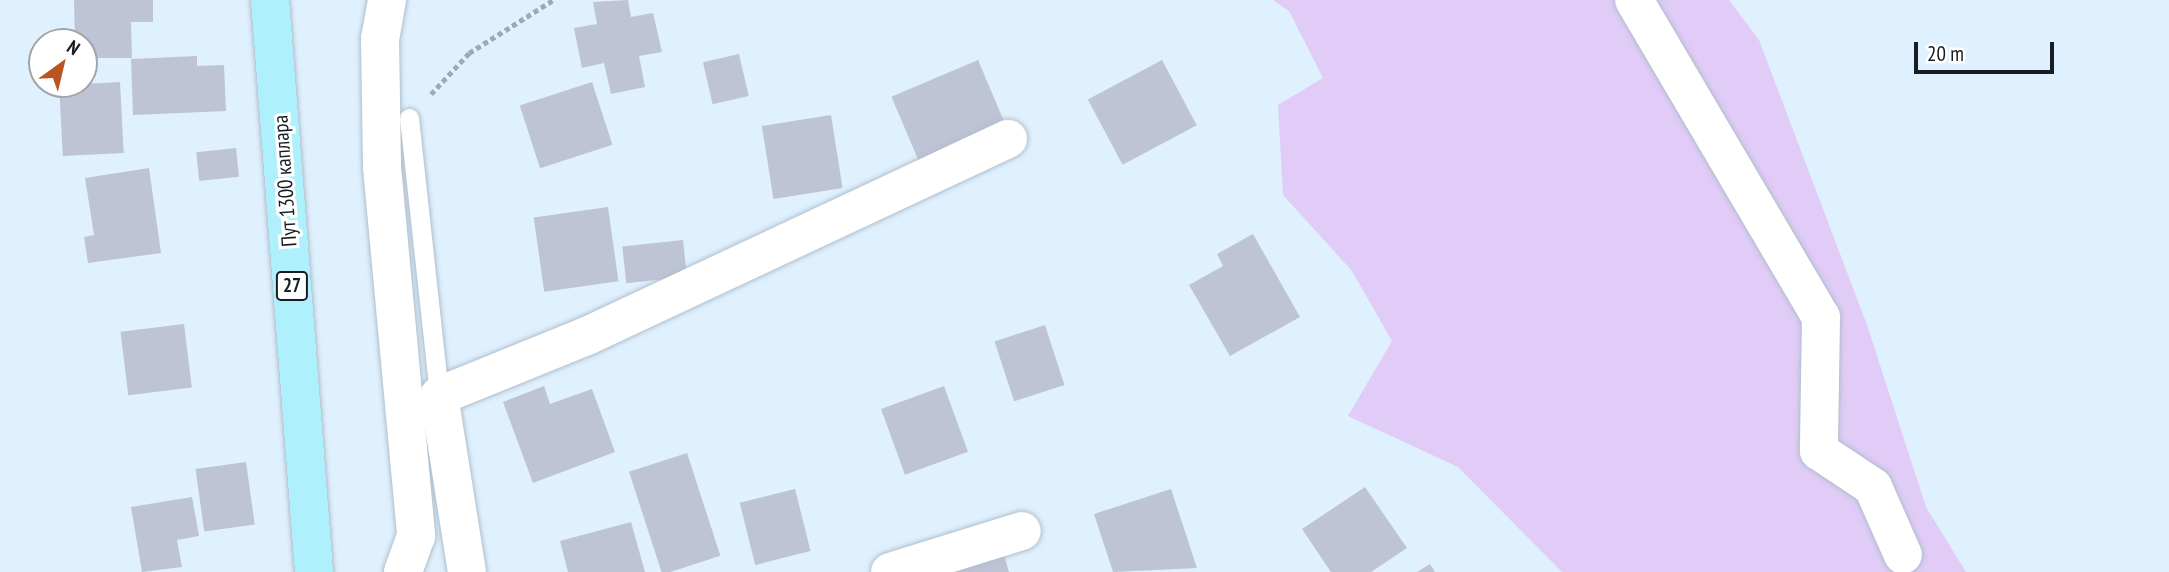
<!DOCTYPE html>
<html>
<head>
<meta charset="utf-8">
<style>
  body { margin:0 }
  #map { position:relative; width:2169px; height:572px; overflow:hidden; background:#dff0fe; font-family:"PT Sans Narrow",sans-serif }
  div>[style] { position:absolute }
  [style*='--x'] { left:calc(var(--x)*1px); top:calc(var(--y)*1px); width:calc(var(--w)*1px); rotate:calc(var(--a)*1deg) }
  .green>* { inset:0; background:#e1cbf7 }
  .building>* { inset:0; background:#bec3d5; transform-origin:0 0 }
  .path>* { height:4.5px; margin-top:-2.25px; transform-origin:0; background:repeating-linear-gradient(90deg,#9daab5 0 5px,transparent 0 8.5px) }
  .roads { filter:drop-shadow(0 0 2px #afbfcc) drop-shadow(0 0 2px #afbfcc) }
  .service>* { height:19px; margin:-9.5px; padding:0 9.5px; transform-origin:9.5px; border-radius:9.5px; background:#fff }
  .minor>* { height:38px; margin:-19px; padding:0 19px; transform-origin:19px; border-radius:19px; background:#fff }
  .primary>* { height:38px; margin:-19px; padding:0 19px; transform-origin:19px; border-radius:19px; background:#aff0fd }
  span { translate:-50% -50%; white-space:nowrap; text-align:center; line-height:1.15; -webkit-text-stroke:6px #fff; paint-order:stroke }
  .shield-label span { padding:2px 5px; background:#fff; border:2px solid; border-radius:5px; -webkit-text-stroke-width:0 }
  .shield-label { font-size:19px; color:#171d22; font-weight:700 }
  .street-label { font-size:21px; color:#171d22 }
  .north { position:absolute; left:28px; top:28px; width:70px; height:70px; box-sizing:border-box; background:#fff; border:2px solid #a2a5a7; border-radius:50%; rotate:34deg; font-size:19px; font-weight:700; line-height:28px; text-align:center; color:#171d22 }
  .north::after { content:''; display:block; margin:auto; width:24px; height:32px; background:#b95522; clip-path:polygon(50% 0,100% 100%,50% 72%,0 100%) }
  .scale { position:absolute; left:1914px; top:42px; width:140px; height:32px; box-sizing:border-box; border:4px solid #171d22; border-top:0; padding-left:9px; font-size:21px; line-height:24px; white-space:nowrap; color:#171d22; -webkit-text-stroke:5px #fff; paint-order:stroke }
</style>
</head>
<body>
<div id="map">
  <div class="green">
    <div style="clip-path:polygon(1273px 0,1729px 0,1759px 40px,1867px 325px,1926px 507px,1966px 572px,1562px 572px,1458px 467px,1348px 416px,1392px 341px,1352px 271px,1283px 195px,1278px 105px,1323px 78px,1289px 11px)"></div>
  </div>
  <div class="building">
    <div style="clip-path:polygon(74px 0,153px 0,153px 22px,131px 22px,132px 58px,84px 58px,84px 42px,75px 42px)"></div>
    <div style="clip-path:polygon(628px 0,631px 17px,653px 13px,662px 52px,639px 56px,645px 87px,611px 94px,604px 63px,582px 68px,574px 28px,597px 24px,593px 2px)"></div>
    <div style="left:739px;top:54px;width:43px;height:37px;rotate:77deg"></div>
    <div style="clip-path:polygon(197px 56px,197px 66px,224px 65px,226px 111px,133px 115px,131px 59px)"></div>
    <div style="left:978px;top:60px;width:72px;height:94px;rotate:67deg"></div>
    <div style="left:1162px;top:60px;width:74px;height:84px;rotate:62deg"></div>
    <div style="left:120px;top:82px;width:71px;height:61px;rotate:87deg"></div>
    <div style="left:592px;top:82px;width:66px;height:76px;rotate:72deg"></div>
    <div style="left:831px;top:115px;width:74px;height:70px;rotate:81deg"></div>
    <div style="left:236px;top:148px;width:29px;height:40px;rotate:84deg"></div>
    <div style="clip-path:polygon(149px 168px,161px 253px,88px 263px,84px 237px,94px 235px,85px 178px)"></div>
    <div style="left:608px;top:207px;width:75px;height:75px;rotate:82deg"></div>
    <div style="clip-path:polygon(1253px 234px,1300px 317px,1230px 356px,1189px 285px,1223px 266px,1217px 254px)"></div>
    <div style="left:683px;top:240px;width:37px;height:61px;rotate:84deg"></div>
    <div style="left:184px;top:324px;width:64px;height:64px;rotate:83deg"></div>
    <div style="left:1045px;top:325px;width:63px;height:53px;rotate:72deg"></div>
    <div style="clip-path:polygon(544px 386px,550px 404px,592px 389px,615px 452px,533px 483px,503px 402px)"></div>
    <div style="left:944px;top:386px;width:70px;height:67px;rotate:70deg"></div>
    <div style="left:687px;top:453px;width:108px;height:61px;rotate:72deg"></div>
    <div style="left:246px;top:462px;width:63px;height:51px;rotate:82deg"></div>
    <div style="clip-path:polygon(1365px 487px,1407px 548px,1371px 572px,1331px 572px,1302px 529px)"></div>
    <div style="left:795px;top:489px;width:64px;height:57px;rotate:76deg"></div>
    <div style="clip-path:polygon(1171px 489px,1197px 568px,1113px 572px,1094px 514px)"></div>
    <div style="clip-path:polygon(192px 497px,199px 536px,177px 540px,182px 567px,142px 572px,131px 507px)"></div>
    <div style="clip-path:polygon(631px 522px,645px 572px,568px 572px,560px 541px)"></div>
    <div style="clip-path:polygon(1003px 552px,1009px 572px,941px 572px)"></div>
    <div style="clip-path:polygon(1430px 564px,1435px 572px,1417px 572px)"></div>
  </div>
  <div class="path">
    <div style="--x:431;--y:94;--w:56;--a:-47.2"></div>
    <div style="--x:469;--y:53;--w:99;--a:-32.2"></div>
  </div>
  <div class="roads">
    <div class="service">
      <div style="--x:409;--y:118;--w:280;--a:83.8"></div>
    </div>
    <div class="minor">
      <div style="--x:387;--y:0;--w:39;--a:100"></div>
      <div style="--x:380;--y:38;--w:129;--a:89.1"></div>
      <div style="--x:382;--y:167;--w:371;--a:84.7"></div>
      <div style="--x:416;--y:536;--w:38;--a:110"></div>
      <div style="--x:1634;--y:0;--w:368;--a:59.5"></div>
      <div style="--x:1821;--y:317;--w:134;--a:90.9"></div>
      <div style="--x:1819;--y:451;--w:65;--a:33.7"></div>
      <div style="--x:1873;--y:487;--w:74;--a:66.2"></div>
      <div style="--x:467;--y:572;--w:178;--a:-99"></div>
      <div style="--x:439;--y:396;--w:160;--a:-22.1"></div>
      <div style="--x:587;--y:336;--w:465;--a:-25.1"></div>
      <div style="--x:890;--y:572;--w:138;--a:-17.3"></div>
    </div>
    <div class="primary">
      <div style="--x:270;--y:0;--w:574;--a:85.6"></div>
    </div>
  </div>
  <div class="shield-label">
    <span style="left:292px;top:286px">27</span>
  </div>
  <div class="street-label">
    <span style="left:285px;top:181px;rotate:-94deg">Пут 1300 каплара</span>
  </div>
  <div class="north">N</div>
  <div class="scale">20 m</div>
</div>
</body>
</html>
